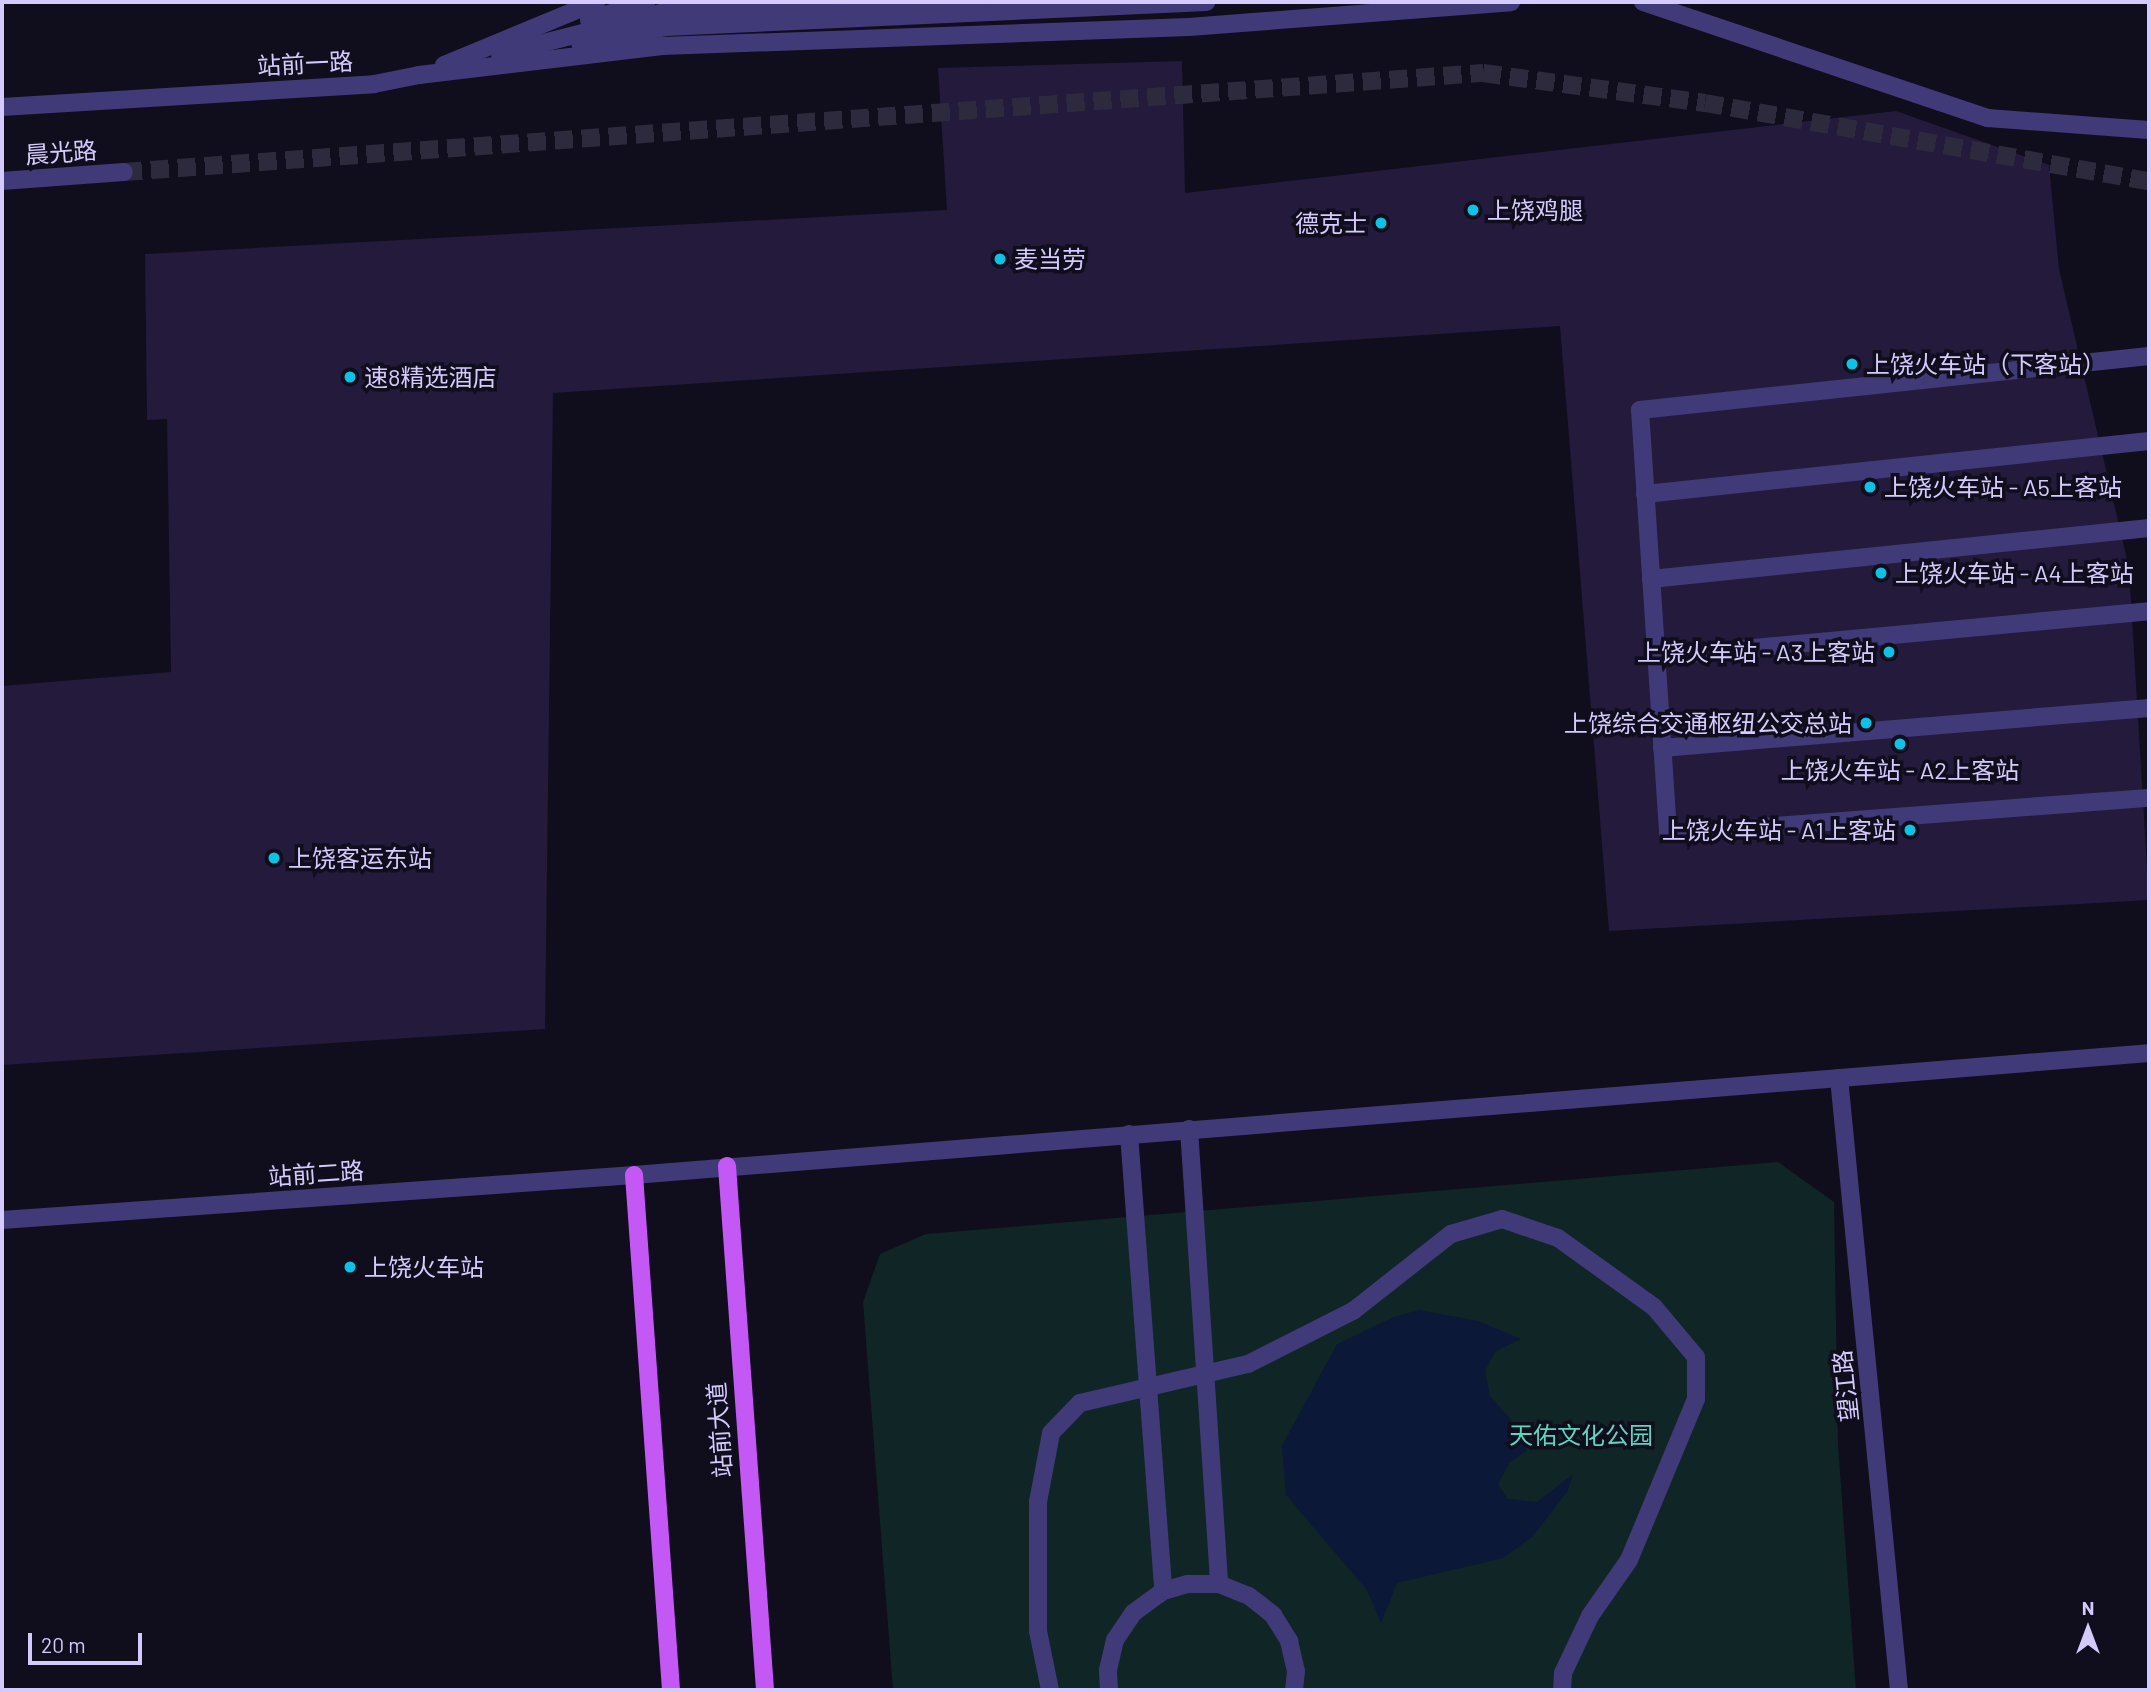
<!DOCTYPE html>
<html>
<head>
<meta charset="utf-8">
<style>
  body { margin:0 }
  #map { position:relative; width:2151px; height:1692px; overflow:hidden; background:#100d1c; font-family:Barlow,"Noto Sans SC",sans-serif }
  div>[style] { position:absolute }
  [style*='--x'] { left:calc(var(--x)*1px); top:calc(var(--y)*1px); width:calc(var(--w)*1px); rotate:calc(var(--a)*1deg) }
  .green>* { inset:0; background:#102526 }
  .water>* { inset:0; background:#0b1837 }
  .building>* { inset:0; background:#231a3c }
  .tertiary-tunnel>* { height:18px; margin-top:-9px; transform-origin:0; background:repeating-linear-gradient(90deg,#2d2a3e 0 18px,transparent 0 27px) }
  .service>* { height:18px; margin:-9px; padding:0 9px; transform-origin:9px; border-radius:9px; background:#403a79 }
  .tertiary>* { height:18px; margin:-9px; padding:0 9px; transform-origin:9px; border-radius:9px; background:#403a79 }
  .primary>* { height:18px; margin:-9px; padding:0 9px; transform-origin:9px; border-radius:9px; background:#c458f5 }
  .dots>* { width:19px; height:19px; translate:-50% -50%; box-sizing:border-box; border:4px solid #100d1c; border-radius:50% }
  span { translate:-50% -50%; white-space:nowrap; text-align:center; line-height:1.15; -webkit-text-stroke:7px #100d1c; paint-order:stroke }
  .street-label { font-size:24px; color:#d4cbfc }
  .poi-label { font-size:24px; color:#d4cbfc }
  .left { translate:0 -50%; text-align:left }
  .right { translate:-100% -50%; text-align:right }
  .park-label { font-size:24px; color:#5cd6c0 }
  .frame { position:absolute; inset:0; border:4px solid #d4cbfc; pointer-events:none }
  .north { position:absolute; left:2053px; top:1594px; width:70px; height:70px; -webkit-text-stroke:5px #100d1c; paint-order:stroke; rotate:0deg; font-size:19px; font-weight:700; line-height:28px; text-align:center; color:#d4cbfc }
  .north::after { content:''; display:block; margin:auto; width:24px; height:32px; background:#d4cbfc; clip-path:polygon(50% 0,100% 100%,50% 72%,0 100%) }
  .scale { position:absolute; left:28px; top:1633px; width:114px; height:32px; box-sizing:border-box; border:4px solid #d4cbfc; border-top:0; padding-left:9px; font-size:21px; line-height:24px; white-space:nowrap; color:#d4cbfc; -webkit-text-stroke:5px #100d1c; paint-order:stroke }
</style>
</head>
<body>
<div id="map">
  <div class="green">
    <div style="clip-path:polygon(1778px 1162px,1834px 1202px,1838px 1445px,1856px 1690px,893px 1690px,863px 1302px,880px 1254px,926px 1234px)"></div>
  </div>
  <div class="water">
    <div style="clip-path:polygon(1419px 1310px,1478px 1321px,1521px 1339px,1495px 1352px,1485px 1370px,1490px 1396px,1527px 1438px,1526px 1451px,1509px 1463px,1498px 1484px,1508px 1499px,1537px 1502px,1573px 1474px,1567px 1492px,1532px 1537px,1503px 1558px,1397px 1583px,1381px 1623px,1367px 1590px,1286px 1495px,1282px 1446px,1337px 1344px,1394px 1317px)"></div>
  </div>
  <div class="building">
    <div style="clip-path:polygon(1182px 61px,1185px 193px,1896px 111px,2049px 165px,2059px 269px,2129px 568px,2149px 900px,1609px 931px,1560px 326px,553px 393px,545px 1029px,2px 1065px,2px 686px,171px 672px,167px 419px,147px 420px,145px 254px,947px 210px,938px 68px)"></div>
  </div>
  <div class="tertiary-tunnel">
    <div style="--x:124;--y:172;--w:1363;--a:-4.17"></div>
    <div style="--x:1483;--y:73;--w:224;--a:7.7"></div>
    <div style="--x:1705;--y:103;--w:451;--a:10"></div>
  </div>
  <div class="service">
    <div style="--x:589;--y:20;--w:60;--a:-17.5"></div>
    <div style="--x:580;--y:43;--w:87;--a:-10.5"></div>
    <div style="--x:666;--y:27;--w:541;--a:-2.65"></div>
    <div style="--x:500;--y:54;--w:178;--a:-14.3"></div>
    <div style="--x:672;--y:10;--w:310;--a:-1.5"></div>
    <div style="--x:444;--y:65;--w:165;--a:-22.5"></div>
    <div style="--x:419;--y:75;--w:245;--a:-6.8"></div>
    <div style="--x:662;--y:46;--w:527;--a:-2.06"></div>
    <div style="--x:1189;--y:27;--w:323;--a:-4.4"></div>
    <div style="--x:2149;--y:356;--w:512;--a:173.94"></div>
    <div style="--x:1640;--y:410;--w:425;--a:86.2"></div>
    <div style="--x:1668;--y:834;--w:482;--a:-4.3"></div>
    <div style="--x:1645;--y:494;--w:507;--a:-6"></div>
    <div style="--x:1651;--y:579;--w:501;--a:-5.85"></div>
    <div style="--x:1656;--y:657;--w:495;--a:-5.3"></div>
    <div style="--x:1662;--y:748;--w:489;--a:-4.7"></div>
    <div style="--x:1189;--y:1129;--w:456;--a:86.2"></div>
    <div style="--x:1129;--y:1134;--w:458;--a:85.7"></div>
    <div style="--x:1050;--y:1690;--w:60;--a:-101.5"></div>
    <div style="--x:1038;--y:1631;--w:129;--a:-90"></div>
    <div style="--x:1038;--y:1502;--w:70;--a:-79.3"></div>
    <div style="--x:1051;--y:1433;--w:42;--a:-46"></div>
    <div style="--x:1080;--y:1403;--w:172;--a:-13.1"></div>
    <div style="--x:1248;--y:1364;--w:118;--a:-26.8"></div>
    <div style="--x:1353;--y:1311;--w:125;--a:-38.2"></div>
    <div style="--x:1451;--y:1234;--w:53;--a:-16.4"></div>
    <div style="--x:1502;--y:1219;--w:59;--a:18.7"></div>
    <div style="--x:1558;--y:1238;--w:118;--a:35.7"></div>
    <div style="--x:1654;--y:1307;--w:65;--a:50"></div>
    <div style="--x:1696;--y:1357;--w:42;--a:90"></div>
    <div style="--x:1696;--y:1399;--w:174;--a:112.6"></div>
    <div style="--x:1629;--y:1560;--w:68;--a:124.9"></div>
    <div style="--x:1590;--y:1616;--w:63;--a:115.3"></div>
    <div style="--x:1563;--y:1673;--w:17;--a:93"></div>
    <div style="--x:1109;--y:1690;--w:20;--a:-93"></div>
    <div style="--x:1108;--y:1670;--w:31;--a:-77"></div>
    <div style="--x:1115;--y:1640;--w:32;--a:-56"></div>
    <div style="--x:1133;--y:1613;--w:37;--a:-36"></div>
    <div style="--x:1163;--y:1591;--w:25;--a:-16"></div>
    <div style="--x:1187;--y:1584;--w:32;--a:0"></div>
    <div style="--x:1219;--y:1584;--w:32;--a:22"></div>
    <div style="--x:1249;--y:1596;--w:31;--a:38"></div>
    <div style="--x:1273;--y:1615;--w:31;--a:58"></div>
    <div style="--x:1289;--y:1641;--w:31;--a:77"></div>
    <div style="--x:1296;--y:1671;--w:19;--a:96"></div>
  </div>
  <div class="tertiary">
    <div style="--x:1643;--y:2;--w:364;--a:18.6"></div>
    <div style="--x:1988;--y:118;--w:161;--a:4.3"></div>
    <div style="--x:2;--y:107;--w:373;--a:-3.5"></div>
    <div style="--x:374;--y:84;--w:46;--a:-11.3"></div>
    <div style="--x:2;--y:181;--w:122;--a:-4.2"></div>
    <div style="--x:1839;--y:1078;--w:615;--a:84.4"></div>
    <div style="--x:2;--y:1220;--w:634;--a:-4.07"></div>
    <div style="--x:634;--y:1175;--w:1520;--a:-4.6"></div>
  </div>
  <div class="primary">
    <div style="--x:727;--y:1166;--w:525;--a:85.85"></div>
    <div style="--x:634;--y:1175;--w:516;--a:85.89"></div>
  </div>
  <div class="dots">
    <div style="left:1473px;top:210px;background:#0dc2e5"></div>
    <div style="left:1381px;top:223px;background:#0dc2e5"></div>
    <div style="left:1000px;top:259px;background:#0dc2e5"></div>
    <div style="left:1852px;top:364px;background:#0dc2e5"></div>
    <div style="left:350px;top:377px;background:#0dc2e5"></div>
    <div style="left:1870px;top:487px;background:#0dc2e5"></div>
    <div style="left:1881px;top:573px;background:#0dc2e5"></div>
    <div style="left:1889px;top:652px;background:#0dc2e5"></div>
    <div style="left:1866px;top:723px;background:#0dc2e5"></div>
    <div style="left:1900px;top:744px;background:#0dc2e5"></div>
    <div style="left:1910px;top:830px;background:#0dc2e5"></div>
    <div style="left:274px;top:858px;background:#0dc2e5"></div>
    <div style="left:350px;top:1267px;background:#0dc2e5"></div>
  </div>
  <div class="street-label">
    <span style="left:305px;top:63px;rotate:-3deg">站前一路</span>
    <span style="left:61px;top:152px;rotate:-4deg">晨光路</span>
    <span style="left:316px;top:1173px;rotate:-4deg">站前二路</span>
    <span style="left:1845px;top:1386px;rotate:-96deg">望江路</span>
    <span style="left:719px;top:1430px;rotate:-94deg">站前大道</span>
  </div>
  <div class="poi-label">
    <span class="left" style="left:1487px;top:210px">上饶鸡腿</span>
    <span class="right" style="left:1367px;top:223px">德克士</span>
    <span class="left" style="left:1014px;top:259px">麦当劳</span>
    <span class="left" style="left:1866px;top:364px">上饶火车站（下客站）</span>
    <span class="left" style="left:364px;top:377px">速8精选酒店</span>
    <span class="left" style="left:1884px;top:487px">上饶火车站 - A5上客站</span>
    <span class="left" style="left:1895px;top:573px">上饶火车站 - A4上客站</span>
    <span class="right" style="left:1875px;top:652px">上饶火车站 - A3上客站</span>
    <span class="right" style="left:1852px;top:723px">上饶综合交通枢纽公交总站</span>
    <span style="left:1900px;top:770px">上饶火车站 - A2上客站</span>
    <span class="right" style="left:1896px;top:830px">上饶火车站 - A1上客站</span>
    <span class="left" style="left:288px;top:858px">上饶客运东站</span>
    <span class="left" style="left:364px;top:1267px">上饶火车站</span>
  </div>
  <div class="park-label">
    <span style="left:1581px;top:1435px">天佑文化公园</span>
  </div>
  <div class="frame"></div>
  <div class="north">N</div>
  <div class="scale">20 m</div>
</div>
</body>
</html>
